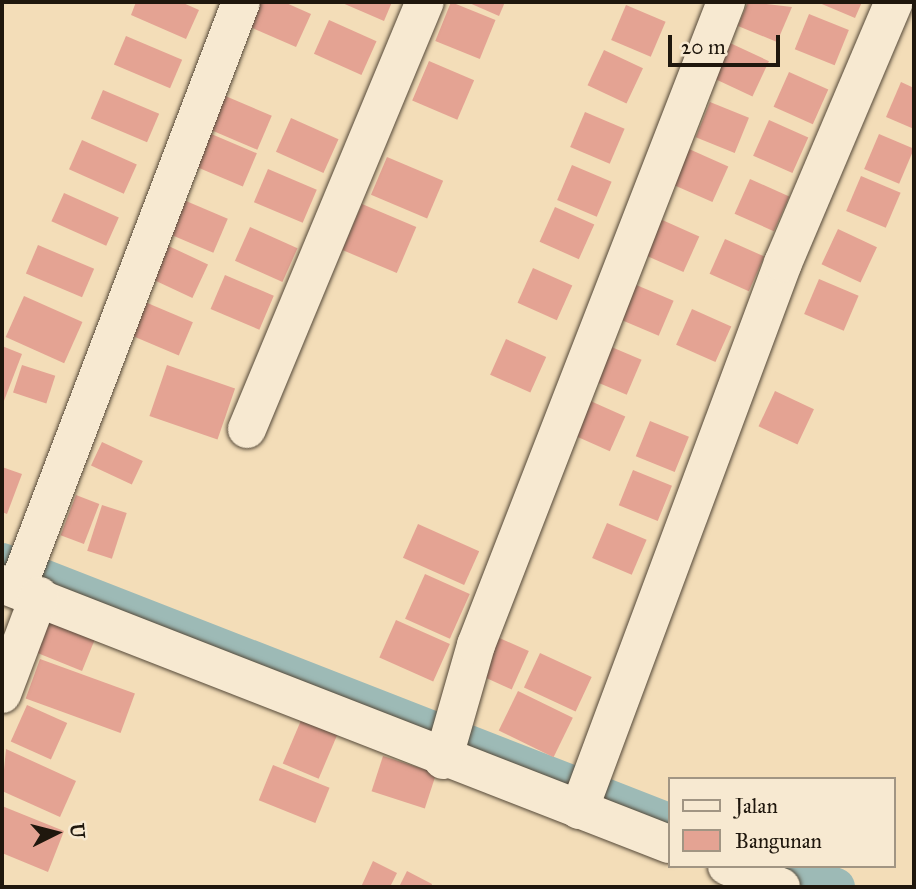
<!DOCTYPE html>
<html>
<head>
<meta charset="utf-8">
<style>
  body { margin:0 }
  #map { position:relative; width:916px; height:889px; overflow:hidden; background:#f3ddb8; font-family:"IM FELL Great Primer",serif }
  div>[style] { position:absolute }
  [style*='--x'] { left:calc(var(--x)*1px); top:calc(var(--y)*1px); width:calc(var(--w)*1px); rotate:calc(var(--a)*1deg) }
  .canal>* { height:38px; margin:-19px; padding:0 19px; transform-origin:19px; border-radius:19px; background:#9dbab6 }
  .building>* { inset:0; background:#e4a393; transform-origin:0 0 }
  .roads { filter:drop-shadow(0 0 2px #544838) drop-shadow(0 0 2px #544838) }
  .minor>* { height:38px; margin:-19px; padding:0 19px; transform-origin:19px; border-radius:19px; background:#f7e9d1 }
  span { translate:-50% -50%; white-space:nowrap; text-align:center; line-height:1.15; -webkit-text-stroke:5px #f7e9d1; paint-order:stroke }
  .frame { position:absolute; inset:0; border:4px solid #1f170d; pointer-events:none }
  .legend { position:absolute; left:668px; top:777px; width:228px; height:91px; box-sizing:border-box; background:#f7e9d1; border:2px solid #a19583; margin:0; padding:9px 12px; list-style:none; font-size:21px; color:#1f170d }
  .legend li { display:flex; align-items:center; gap:14px; height:35px }
  .legend b { width:35px; border:2px solid #a19583 }
  .north { position:absolute; left:21px; top:798px; width:70px; height:70px; -webkit-text-stroke:5px #f7e9d1; paint-order:stroke; rotate:84deg; font-size:19px; font-weight:700; line-height:28px; text-align:center; color:#1f170d }
  .north::after { content:''; display:block; margin:auto; width:24px; height:32px; background:#1f170d; clip-path:polygon(50% 0,100% 100%,50% 72%,0 100%) }
  .scale { position:absolute; left:668px; top:35px; width:112px; height:32px; box-sizing:border-box; border:4px solid #1f170d; border-top:0; padding-left:9px; font-size:21px; line-height:24px; white-space:nowrap; color:#1f170d; -webkit-text-stroke:5px #f7e9d1; paint-order:stroke }
</style>
</head>
<body>
<div id="map">
  <div class="canal">
    <div style="--x:2;--y:562;--w:716;--a:21.3"></div>
    <div style="--x:782;--y:866;--w:58;--a:21.3"></div>
  </div>
  <div class="building">
    <div style="clip-path:polygon(136px 2px,181px 2px,199px 10px,186px 39px,131px 15px)"></div>
    <div style="clip-path:polygon(258px 2px,284px 2px,311px 14px,296px 47px,248px 26px)"></div>
    <div style="clip-path:polygon(340px 2px,392px 2px,384px 21px)"></div>
    <div style="left:451px;top:2px;width:48px;height:42px;rotate:22deg"></div>
    <div style="clip-path:polygon(467px 2px,505px 2px,499px 16px)"></div>
    <div style="clip-path:polygon(748px 2px,792px 7px,777px 42px,738px 26px)"></div>
    <div style="clip-path:polygon(817px 2px,862px 2px,855px 18px)"></div>
    <div style="left:626px;top:5px;width:43px;height:38px;rotate:23deg"></div>
    <div style="left:809px;top:14px;width:43px;height:38px;rotate:22deg"></div>
    <div style="left:329px;top:20px;width:52px;height:37px;rotate:24deg"></div>
    <div style="left:126px;top:36px;width:61px;height:31px;rotate:23deg"></div>
    <div style="left:730px;top:43px;width:43px;height:39px;rotate:25deg"></div>
    <div style="left:604px;top:50px;width:43px;height:39px;rotate:25deg"></div>
    <div style="left:429px;top:61px;width:49px;height:43px;rotate:23deg"></div>
    <div style="left:789px;top:72px;width:43px;height:38px;rotate:24deg"></div>
    <div style="clip-path:polygon(901px 82px,914px 88px,914px 129px,886px 117px)"></div>
    <div style="left:103px;top:90px;width:61px;height:31px;rotate:23deg"></div>
    <div style="left:223px;top:95px;width:53px;height:37px;rotate:23deg"></div>
    <div style="left:710px;top:102px;width:42px;height:38px;rotate:22deg"></div>
    <div style="left:585px;top:112px;width:43px;height:38px;rotate:23deg"></div>
    <div style="left:291px;top:118px;width:52px;height:37px;rotate:24deg"></div>
    <div style="left:769px;top:120px;width:43px;height:39px;rotate:24deg"></div>
    <div style="left:209px;top:133px;width:52px;height:36px;rotate:23deg"></div>
    <div style="left:879px;top:134px;width:38px;height:38px;rotate:23deg"></div>
    <div style="left:82px;top:140px;width:60px;height:32px;rotate:24deg"></div>
    <div style="left:689px;top:149px;width:43px;height:39px;rotate:24deg"></div>
    <div style="left:387px;top:157px;width:61px;height:41px;rotate:23deg"></div>
    <div style="left:572px;top:165px;width:43px;height:38px;rotate:23deg"></div>
    <div style="left:268px;top:169px;width:53px;height:36px;rotate:23deg"></div>
    <div style="left:861px;top:176px;width:43px;height:38px;rotate:23deg"></div>
    <div style="left:750px;top:179px;width:43px;height:38px;rotate:24deg"></div>
    <div style="left:64px;top:193px;width:60px;height:31px;rotate:24deg"></div>
    <div style="left:179px;top:198px;width:53px;height:37px;rotate:23deg"></div>
    <div style="left:362px;top:204px;width:59px;height:50px;rotate:23deg"></div>
    <div style="left:555px;top:207px;width:43px;height:38px;rotate:24deg"></div>
    <div style="left:660px;top:219px;width:43px;height:39px;rotate:24deg"></div>
    <div style="left:250px;top:227px;width:52px;height:37px;rotate:24deg"></div>
    <div style="left:838px;top:229px;width:43px;height:39px;rotate:25deg"></div>
    <div style="left:725px;top:239px;width:43px;height:38px;rotate:24deg"></div>
    <div style="left:160px;top:242px;width:53px;height:37px;rotate:25deg"></div>
    <div style="left:38px;top:245px;width:61px;height:31px;rotate:23deg"></div>
    <div style="left:533px;top:268px;width:43px;height:38px;rotate:24deg"></div>
    <div style="left:225px;top:275px;width:53px;height:37px;rotate:23deg"></div>
    <div style="left:819px;top:279px;width:43px;height:38px;rotate:23deg"></div>
    <div style="left:634px;top:284px;width:43px;height:38px;rotate:23deg"></div>
    <div style="left:24px;top:296px;width:64px;height:45px;rotate:24deg"></div>
    <div style="left:145px;top:302px;width:52px;height:36px;rotate:23deg"></div>
    <div style="left:692px;top:309px;width:43px;height:39px;rotate:24deg"></div>
    <div style="left:506px;top:339px;width:44px;height:39px;rotate:24deg"></div>
    <div style="left:602px;top:343px;width:43px;height:38px;rotate:23deg"></div>
    <div style="clip-path:polygon(2px 346px,22px 354px,2px 406px)"></div>
    <div style="left:22px;top:365px;width:35px;height:29px;rotate:18deg"></div>
    <div style="left:167px;top:365px;width:72px;height:54px;rotate:19deg"></div>
    <div style="left:775px;top:391px;width:43px;height:39px;rotate:25deg"></div>
    <div style="left:586px;top:399px;width:43px;height:38px;rotate:24deg"></div>
    <div style="left:650px;top:421px;width:42px;height:38px;rotate:22deg"></div>
    <div style="left:102px;top:442px;width:45px;height:26px;rotate:25deg"></div>
    <div style="clip-path:polygon(2px 467px,22px 474px,7px 514px,2px 512px)"></div>
    <div style="left:633px;top:470px;width:42px;height:38px;rotate:22deg"></div>
    <div style="left:76px;top:495px;width:25px;height:43px;rotate:21deg"></div>
    <div style="left:102px;top:505px;width:26px;height:48px;rotate:18deg"></div>
    <div style="left:607px;top:523px;width:43px;height:38px;rotate:23deg"></div>
    <div style="left:418px;top:524px;width:67px;height:37px;rotate:24deg"></div>
    <div style="left:425px;top:574px;width:49px;height:49px;rotate:24deg"></div>
    <div style="left:47px;top:603px;width:58px;height:50px;rotate:22deg"></div>
    <div style="left:396px;top:620px;width:59px;height:41px;rotate:24deg"></div>
    <div style="left:495px;top:636px;width:37px;height:42px;rotate:24deg"></div>
    <div style="left:540px;top:653px;width:57px;height:38px;rotate:25deg"></div>
    <div style="left:40px;top:659px;width:101px;height:42px;rotate:20deg"></div>
    <div style="left:518px;top:691px;width:61px;height:44px;rotate:26deg"></div>
    <div style="left:27px;top:705px;width:44px;height:40px;rotate:24deg"></div>
    <div style="left:305px;top:711px;width:39px;height:57px;rotate:23deg"></div>
    <div style="clip-path:polygon(6px 749px,76px 781px,60px 817px,2px 791px)"></div>
    <div style="left:383px;top:756px;width:56px;height:37px;rotate:18deg"></div>
    <div style="left:273px;top:765px;width:61px;height:38px;rotate:22deg"></div>
    <div style="clip-path:polygon(2px 806px,64px 831px,48px 872px,2px 853px)"></div>
    <div style="clip-path:polygon(373px 861px,397px 873px,390px 887px,361px 887px)"></div>
    <div style="clip-path:polygon(407px 871px,432px 884px,431px 887px,399px 887px)"></div>
  </div>
  <div class="roads">
    <div class="minor">
      <div style="--x:247;--y:429;--w:463;--a:-67.4"></div>
      <div style="--x:2;--y:584;--w:716;--a:21.3"></div>
      <div style="--x:17;--y:589;--w:628;--a:-69.11"></div>
      <div style="--x:2;--y:694;--w:105;--a:-69.3"></div>
      <div style="--x:443;--y:760;--w:120;--a:-74"></div>
      <div style="--x:476;--y:645;--w:690;--a:-68.75"></div>
      <div style="--x:579;--y:810;--w:584;--a:-69.55"></div>
      <div style="--x:783;--y:263;--w:284;--a:-67"></div>
      <div style="--x:727;--y:866;--w:58;--a:21.3"></div>
    </div>
  </div>
  <div class="frame"></div>
  <ul class="legend">
  <li><b style="height:9px;background:#f7e9d1"></b>Jalan</li>
  <li><b style="height:19px;background:#e4a393"></b>Bangunan</li>
  </ul>
  <div class="north">U</div>
  <div class="scale">20 m</div>
</div>
</body>
</html>
